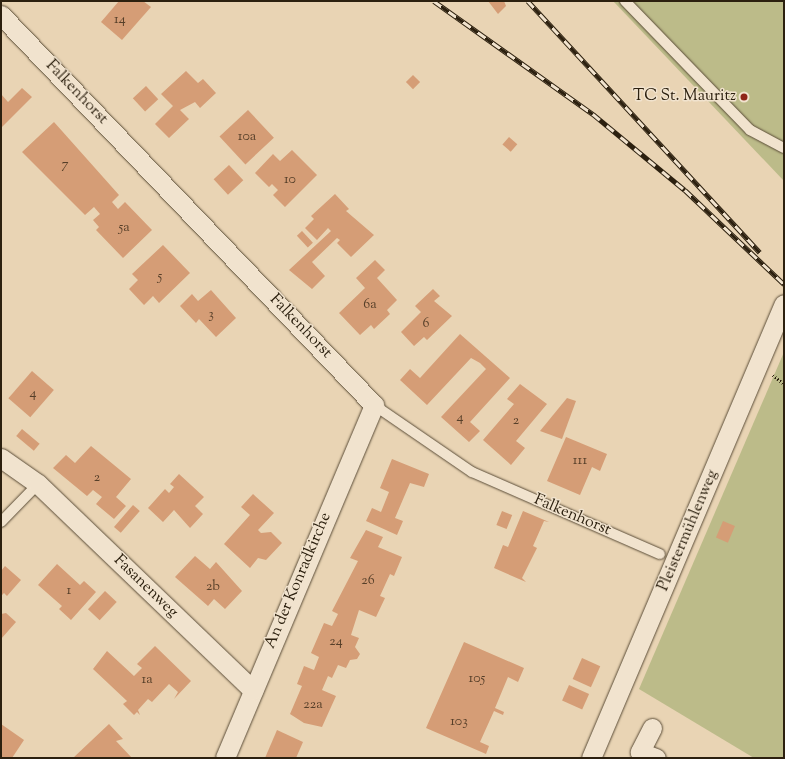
<!DOCTYPE html>
<html>
<head>
<meta charset="utf-8">
<style>
  body { margin:0 }
  #map { position:relative; width:785px; height:759px; overflow:hidden; background:#e9d4b4; font-family:"Sorts Mill Goudy",serif }
  div>[style] { position:absolute }
  [style*='--x'] { left:calc(var(--x)*1px); top:calc(var(--y)*1px); width:calc(var(--w)*1px); rotate:calc(var(--a)*1deg) }
  .green>* { inset:0; background:#bcbb89 }
  .building>* { inset:0; background:#d59d76; transform-origin:0 0 }
  .path>* { height:2.5px; margin-top:-1.25px; transform-origin:0; background:repeating-linear-gradient(90deg,#2c200f 0 1px,transparent 0 3px) }
  .roads { filter:drop-shadow(0 0 1px #5b4d38) drop-shadow(0 0 1px #5b4d38) }
  .lane>* { height:10px; margin:-5px; padding:0 5px; transform-origin:5px; border-radius:5px; background:#f1e3ce }
  .street>* { height:19px; margin:-9.5px; padding:0 9.5px; transform-origin:9.5px; border-radius:9.5px; background:#f1e3ce }
  .rail>* { height:4.5px; margin-top:-2.25px; transform-origin:0; background:repeating-linear-gradient(90deg,#f1e3ce 0 9px,#2c200f 0 18px); box-sizing:border-box; border-block:1px solid #2c200f }
  .dots>* { width:11px; height:11px; translate:-50% -50%; box-sizing:border-box; border:2px solid #f1e3ce; border-radius:50% }
  span { translate:-50% -50%; white-space:nowrap; text-align:center; line-height:1.15; -webkit-text-stroke:3px #f1e3ce; paint-order:stroke }
  .number-label { font-size:14px; color:#563f29 }
  .number-label span { -webkit-text-stroke-width:0 }
  .street-label { font-size:16px; color:#2c200f }
  .poi-label { font-size:16px; color:#2c200f }
  .right { translate:-100% -50%; text-align:right }
  .frame { position:absolute; inset:0; border:2px solid #2c200f; pointer-events:none }
</style>
</head>
<body>
<div id="map">
  <div class="green">
    <div style="clip-path:polygon(613px 1px,784px 1px,784px 181px)"></div>
    <div style="clip-path:polygon(784px 352px,784px 758px,754px 758px,639px 689px)"></div>
  </div>
  <div class="building">
    <div style="clip-path:polygon(119px 1px,143px 1px,151px 7px,122px 40px,101px 22px)"></div>
    <div style="clip-path:polygon(488px 1px,504px 1px,506px 6px,498px 14px)"></div>
    <div style="clip-path:polygon(186px 71px,198px 83px,203px 79px,216px 93px,200px 108px,195px 102px,180px 110px,189px 119px,169px 138px,155px 124px,173px 106px,161px 94px)"></div>
    <div style="left:413px;top:75px;width:10px;height:10px;rotate:45deg"></div>
    <div style="left:146px;top:86px;width:18px;height:18px;rotate:47deg"></div>
    <div style="clip-path:polygon(22px 88px,32px 97px,1px 128px,1px 94px,8px 102px)"></div>
    <div style="left:248px;top:110px;width:38px;height:39px;rotate:47deg"></div>
    <div style="clip-path:polygon(54px 122px,119px 195px,112px 202px,118px 209px,125px 202px,152px 230px,123px 258px,96px 230px,99px 227px,93px 220px,100px 214px,94px 207px,85px 215px,22px 152px)"></div>
    <div style="left:509px;top:137px;width:11px;height:10px;rotate:41deg"></div>
    <div style="clip-path:polygon(292px 150px,317px 175px,285px 207px,273px 195px,278px 190px,272px 184px,269px 187px,255px 173px,273px 154px,280px 161px)"></div>
    <div style="left:229px;top:165px;width:21px;height:21px;rotate:47deg"></div>
    <div style="clip-path:polygon(335px 194px,349px 209px,346px 211px,374px 235px,351px 257px,337px 243px,340px 240px,337px 238px,312px 262px,325px 276px,312px 289px,289px 270px,331px 231px,328px 228px,317px 240px,305px 228px,314px 219px,311px 216px)"></div>
    <div style="left:302px;top:231px;width:16px;height:7px;rotate:47deg"></div>
    <div style="clip-path:polygon(163px 245px,190px 273px,159px 303px,153px 296px,144px 305px,129px 289px,138px 280px,132px 274px)"></div>
    <div style="clip-path:polygon(375px 260px,385px 270px,377px 278px,397px 300px,387px 310px,390px 314px,374px 329px,371px 325px,360px 335px,339px 313px,365px 288px,356px 278px)"></div>
    <div style="clip-path:polygon(433px 289px,440px 296px,434px 301px,452px 316px,427px 340px,424px 337px,414px 346px,401px 332px,421px 312px,415px 306px)"></div>
    <div style="clip-path:polygon(211px 290px,236px 318px,216px 337px,199px 319px,196px 323px,180px 306px,192px 294px,198px 301px)"></div>
    <div style="clip-path:polygon(460px 334px,510px 378px,470px 422px,480px 431px,469px 442px,441px 417px,486px 369px,480px 363px,471px 358px,427px 405px,400px 380px,410px 369px,420px 378px)"></div>
    <div style="left:32px;top:371px;width:29px;height:36px;rotate:41deg"></div>
    <div style="clip-path:polygon(520px 384px,547px 404px,516px 441px,525px 448px,511px 465px,483px 440px,514px 404px,507px 399px)"></div>
    <div style="clip-path:polygon(567px 398px,576px 401px,562px 439px,540px 431px)"></div>
    <div style="left:22px;top:429px;width:23px;height:9px;rotate:40deg"></div>
    <div style="clip-path:polygon(566px 437px,607px 454px,600px 471px,592px 467px,580px 495px,547px 481px)"></div>
    <div style="clip-path:polygon(91px 446px,131px 479px,116px 497px,126px 506px,114px 519px,96px 504px,102px 497px,93px 490px,87px 496px,53px 468px,66px 455px,75px 463px)"></div>
    <div style="clip-path:polygon(392px 459px,429px 474px,424px 487px,410px 483px,395px 518px,403px 521px,397px 535px,366px 521px,372px 508px,381px 512px,389px 492px,380px 488px)"></div>
    <div style="clip-path:polygon(179px 474px,204px 497px,195px 506px,203px 514px,190px 528px,174px 510px,163px 522px,148px 508px,165px 489px,169px 493px,174px 487px,170px 484px)"></div>
    <div style="clip-path:polygon(253px 494px,274px 513px,258px 530px,261px 533px,271px 532px,282px 543px,266px 560px,258px 558px,250px 568px,224px 544px,250px 515px,241px 507px)"></div>
    <div style="left:133px;top:505px;width:9px;height:29px;rotate:41deg"></div>
    <div style="left:502px;top:511px;width:11px;height:15px;rotate:22deg"></div>
    <div style="clip-path:polygon(523px 511px,549px 522px,544px 521px,533px 546px,537px 548px,522px 578px,526px 582px,494px 568px,503px 545px,508px 547px)"></div>
    <div style="left:723px;top:521px;width:13px;height:18px;rotate:23deg"></div>
    <div style="clip-path:polygon(366px 530px,383px 537px,378px 547px,402px 557px,394px 576px,390px 574px,380px 596px,385px 598px,376px 617px,359px 610px,351px 635px,359px 638px,355px 647px,360px 654px,357px 659px,350px 660px,346px 668px,338px 665px,332px 678px,328px 676px,322px 690px,336px 696px,322px 727px,304px 723px,290px 714px,302px 686px,297px 684px,304px 666px,314px 670px,319px 657px,311px 653px,324px 623px,332px 626px,338px 614px,332px 611px,358px 561px,350px 558px)"></div>
    <div style="clip-path:polygon(195px 556px,210px 569px,216px 562px,242px 591px,225px 609px,214px 599px,208px 606px,175px 577px)"></div>
    <div style="clip-path:polygon(57px 564px,80px 585px,84px 581px,96px 592px,71px 620px,59px 609px,62px 606px,38px 585px)"></div>
    <div style="clip-path:polygon(5px 566px,21px 580px,7px 596px,4px 593px,1px 596px,1px 571px)"></div>
    <div style="left:105px;top:591px;width:16px;height:25px;rotate:43deg"></div>
    <div style="clip-path:polygon(6px 613px,16px 622px,1px 639px,1px 614px)"></div>
    <div style="clip-path:polygon(464px 642px,524px 668px,518px 682px,508px 677px,495px 708px,504px 712px,503px 715px,494px 711px,480px 742px,489px 746px,486px 754px,426px 728px)"></div>
    <div style="clip-path:polygon(155px 646px,191px 681px,174px 699px,178px 692px,169px 684px,152px 702px,148px 699px,138px 710px,140px 715px,137px 712px,134px 715px,123px 704px,127px 701px,93px 669px,107px 651px,134px 676px,142px 668px,137px 664px)"></div>
    <div style="left:582px;top:658px;width:20px;height:23px;rotate:24deg"></div>
    <div style="left:569px;top:685px;width:22px;height:17px;rotate:24deg"></div>
    <div style="clip-path:polygon(1px 724px,24px 740px,12px 758px,1px 758px)"></div>
    <div style="clip-path:polygon(109px 724px,123px 739px,116px 741px,132px 758px,73px 758px)"></div>
    <div style="clip-path:polygon(277px 730px,303px 742px,296px 758px,265px 758px)"></div>
  </div>
  <div class="path">
    <div style="--x:773;--y:375;--w:14;--a:39"></div>
  </div>
  <div class="roads">
    <div class="lane">
      <div style="--x:625;--y:1;--w:180;--a:45.9"></div>
      <div style="--x:750;--y:130;--w:38;--a:28"></div>
      <div style="--x:374;--y:405;--w:119;--a:34.4"></div>
      <div style="--x:472;--y:472;--w:205;--a:23.6"></div>
      <div style="--x:1;--y:522;--w:53;--a:-45.8"></div>
    </div>
    <div class="street">
      <div style="--x:1;--y:15;--w:540;--a:46.28"></div>
      <div style="--x:374;--y:405;--w:383;--a:112.9"></div>
      <div style="--x:1;--y:458;--w:45;--a:35.1"></div>
      <div style="--x:38;--y:484;--w:298;--a:43.8"></div>
      <div style="--x:652;--y:728;--w:27;--a:117"></div>
      <div style="--x:640;--y:752;--w:17;--a:21"></div>
      <div style="--x:591;--y:758;--w:493;--a:-67"></div>
    </div>
  </div>
  <div class="rail">
    <div style="--x:434;--y:1;--w:195;--a:35.4"></div>
    <div style="--x:593;--y:114;--w:119;--a:39.6"></div>
    <div style="--x:685;--y:190;--w:137;--a:43.5"></div>
    <div style="--x:528;--y:1;--w:342;--a:47.3"></div>
  </div>
  <div class="dots">
    <div style="left:744px;top:97px;background:#8f2418"></div>
  </div>
  <div class="number-label">
    <span style="left:120px;top:20px">14</span>
    <span style="left:247px;top:137px">10a</span>
    <span style="left:65px;top:165px">7</span>
    <span style="left:290px;top:180px">10</span>
    <span style="left:124px;top:228px">5a</span>
    <span style="left:160px;top:277px">5</span>
    <span style="left:370px;top:305px">6a</span>
    <span style="left:211px;top:315px">3</span>
    <span style="left:426px;top:324px">6</span>
    <span style="left:33px;top:394px">4</span>
    <span style="left:460px;top:418px">4</span>
    <span style="left:516px;top:421px">2</span>
    <span style="left:580px;top:461px">111</span>
    <span style="left:97px;top:478px">2</span>
    <span style="left:368px;top:581px">26</span>
    <span style="left:213px;top:587px">2b</span>
    <span style="left:69px;top:591px">1</span>
    <span style="left:336px;top:642px">24</span>
    <span style="left:477px;top:679px">105</span>
    <span style="left:147px;top:680px">1a</span>
    <span style="left:313px;top:705px">22a</span>
    <span style="left:459px;top:722px">103</span>
  </div>
  <div class="street-label">
    <span style="left:76px;top:93px;rotate:46deg">Falkenhorst</span>
    <span style="left:300px;top:327px;rotate:46deg">Falkenhorst</span>
    <span style="left:572px;top:516px;rotate:23deg">Falkenhorst</span>
    <span style="left:689px;top:531px;rotate:-67deg">Pleistermühlenweg</span>
    <span style="left:299px;top:581px;rotate:-67deg">An der Konradkirche</span>
    <span style="left:145px;top:587px;rotate:44deg">Fasanenweg</span>
  </div>
  <div class="poi-label">
    <span class="right" style="left:736px;top:97px">TC St. Mauritz</span>
  </div>
  <div class="frame"></div>
</div>
</body>
</html>
